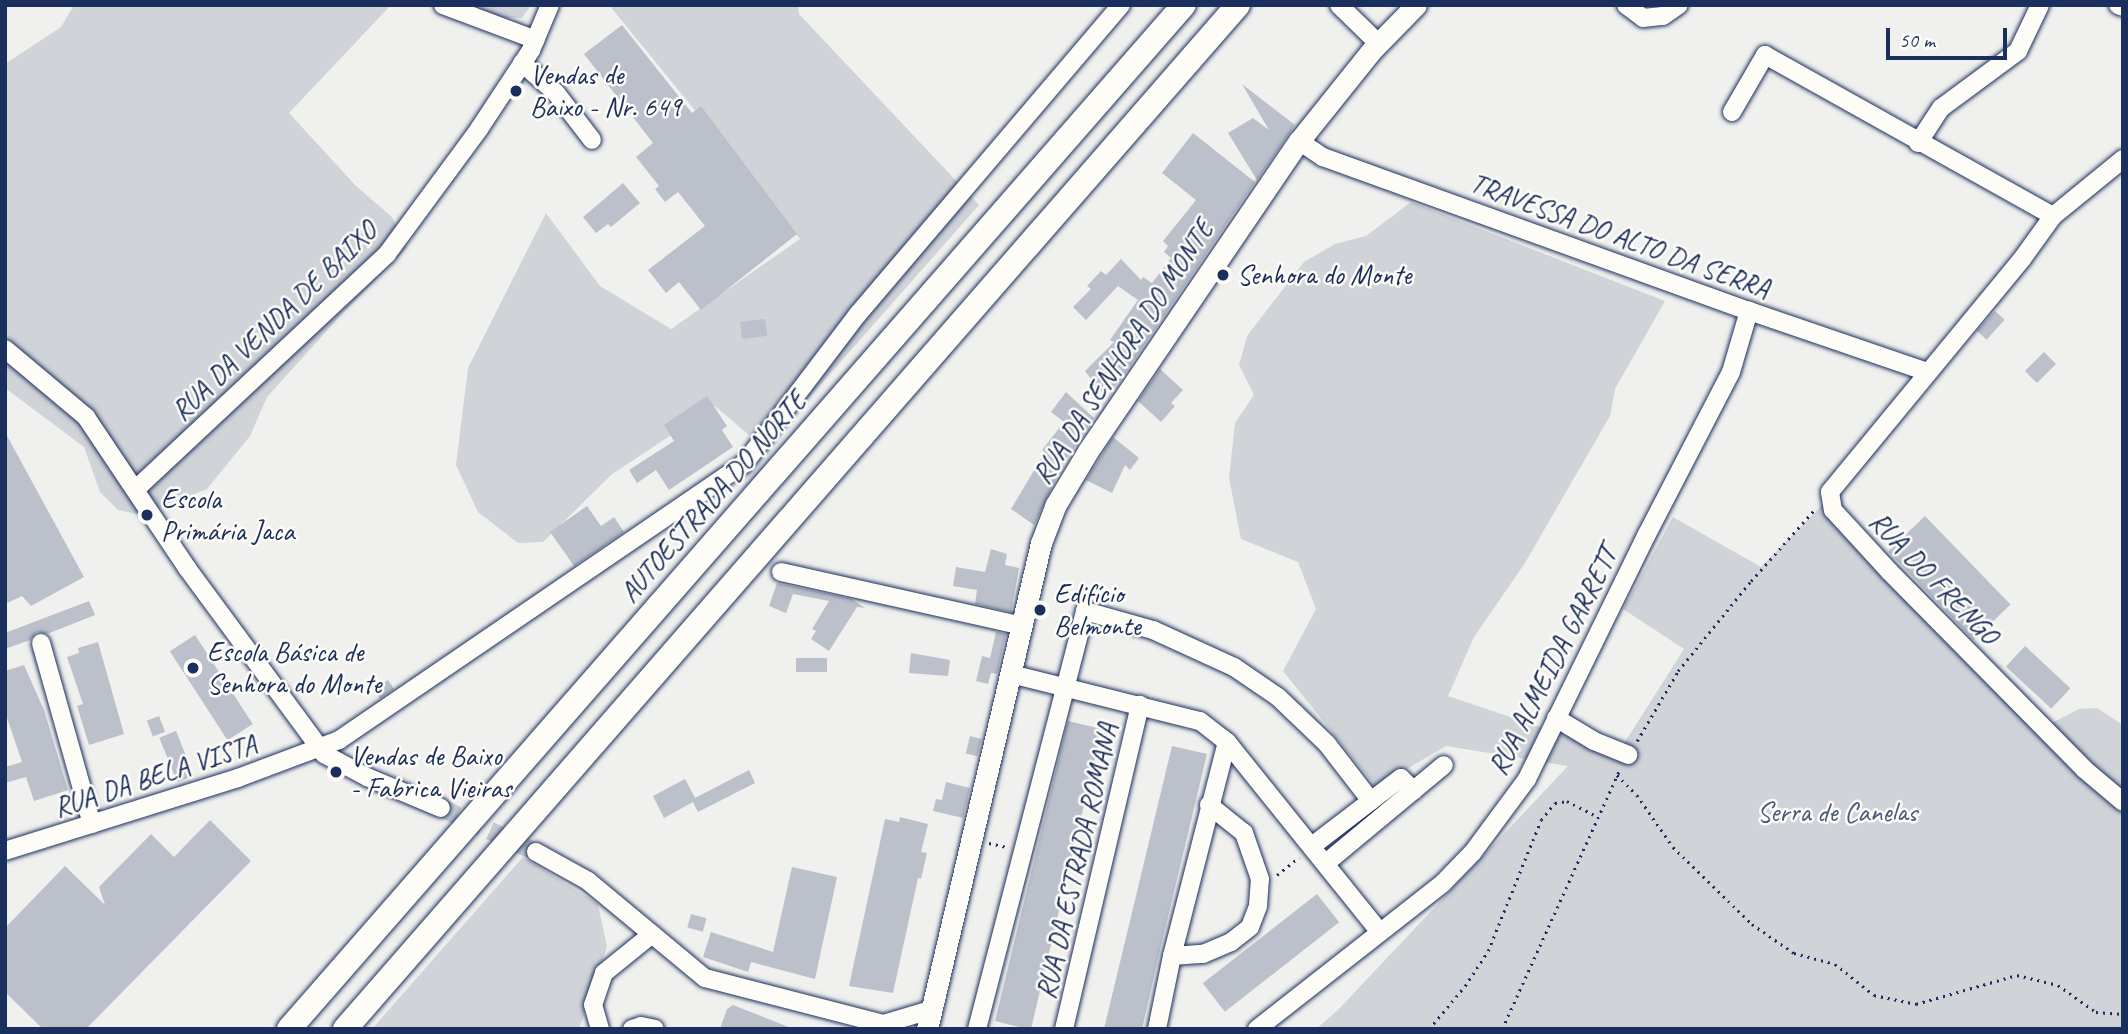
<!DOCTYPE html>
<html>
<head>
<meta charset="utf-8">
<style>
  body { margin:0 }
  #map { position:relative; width:2128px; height:1034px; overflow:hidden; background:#f0f0ee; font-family:Caveat,sans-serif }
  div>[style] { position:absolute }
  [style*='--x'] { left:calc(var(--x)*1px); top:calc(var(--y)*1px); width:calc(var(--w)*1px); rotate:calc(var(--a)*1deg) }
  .green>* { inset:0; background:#d0d3d8 }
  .building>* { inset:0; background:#bbc0ca; transform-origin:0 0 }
  .minor-tunnel>* { height:18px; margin-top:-9px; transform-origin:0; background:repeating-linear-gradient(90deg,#c5c9d1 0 18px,transparent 0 27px) }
  .path>* { height:2.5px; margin-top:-1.25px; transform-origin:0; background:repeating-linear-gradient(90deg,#1b2f5e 0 2px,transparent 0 7px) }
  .roads { filter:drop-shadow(0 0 2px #1b2f5e) drop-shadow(0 0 2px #1b2f5e) }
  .minor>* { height:18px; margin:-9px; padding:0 9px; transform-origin:9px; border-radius:9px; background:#fdfcf7 }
  .major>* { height:21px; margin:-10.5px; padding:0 10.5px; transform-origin:10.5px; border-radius:10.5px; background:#fdfcf7 }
  .highway>* { height:24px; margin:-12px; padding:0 12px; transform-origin:12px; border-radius:12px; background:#fdfcf7 }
  .dots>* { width:19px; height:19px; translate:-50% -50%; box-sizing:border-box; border:4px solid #fdfcf7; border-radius:50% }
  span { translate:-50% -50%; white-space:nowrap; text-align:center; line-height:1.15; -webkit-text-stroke:5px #fdfcf7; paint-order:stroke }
  .poi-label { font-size:28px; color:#1b2f5e }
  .left { translate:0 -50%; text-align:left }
  .street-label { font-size:28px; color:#1b2f5e }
  .park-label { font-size:28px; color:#48587c }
  .frame { position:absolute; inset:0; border:7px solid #1b2f5e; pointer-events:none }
  .scale { position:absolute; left:1886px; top:28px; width:121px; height:32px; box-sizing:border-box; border:4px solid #1b2f5e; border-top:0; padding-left:9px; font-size:21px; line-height:24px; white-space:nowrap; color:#1b2f5e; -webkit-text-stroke:5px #fdfcf7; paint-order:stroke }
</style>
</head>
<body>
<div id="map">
  <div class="green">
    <div style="clip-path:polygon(74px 5px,391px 5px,289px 113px,356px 186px,392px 217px,407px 248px,341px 315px,267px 397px,250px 436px,207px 489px,141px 515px,118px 510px,100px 492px,84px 447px,5px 388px,5px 64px,61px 27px)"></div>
    <div style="clip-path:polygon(468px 5px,531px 5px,522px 18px,484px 17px)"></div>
    <div style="clip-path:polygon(609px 5px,798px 5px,799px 14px,979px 205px,769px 443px,750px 436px,715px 406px,611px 475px,543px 542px,518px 543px,478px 512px,456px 465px,468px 368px,546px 213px,600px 286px,671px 329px,800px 239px)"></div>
    <div style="clip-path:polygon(1411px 202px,1665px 301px,1615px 389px,1610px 416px,1525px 563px,1474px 637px,1448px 696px,1618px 753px,1684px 649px,1623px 609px,1673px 517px,1761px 567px,1837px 490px,1839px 505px,2052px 723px,2079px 709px,2097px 708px,2123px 725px,2123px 1029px,1316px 1029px,1337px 1011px,1568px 766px,1446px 746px,1376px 787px,1283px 671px,1316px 609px,1298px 562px,1241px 539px,1229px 478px,1235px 423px,1254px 395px,1239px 365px,1247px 336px,1304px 262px,1335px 244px,1366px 236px)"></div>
    <div style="clip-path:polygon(523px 857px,598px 904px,607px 947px,579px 1029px,372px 1029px)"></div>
  </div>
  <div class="building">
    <div style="clip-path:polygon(622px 25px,692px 113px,701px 106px,797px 234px,701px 310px,679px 282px,666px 293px,648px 270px,705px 226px,678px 192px,665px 202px,655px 189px,659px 186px,636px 157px,653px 143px,584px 54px)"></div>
    <div style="clip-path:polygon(1242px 84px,1295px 125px,1257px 180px,1228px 133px,1253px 118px,1269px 130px)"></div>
    <div style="clip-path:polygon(1193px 133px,1255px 182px,1119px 382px,1104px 396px,1085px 371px,1114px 342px,1110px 340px,1138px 300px,1118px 286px,1086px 320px,1073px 307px,1091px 289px,1087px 286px,1101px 271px,1106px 275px,1121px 259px,1141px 280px,1143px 277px,1152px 283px,1171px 258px,1164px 252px,1168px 246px,1163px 241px,1196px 200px,1162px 173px)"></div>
    <div style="clip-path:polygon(623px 183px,640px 203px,611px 227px,608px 224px,596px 233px,583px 217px)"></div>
    <div style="left:1995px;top:311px;width:13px;height:27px;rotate:42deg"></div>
    <div style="left:765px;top:319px;width:17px;height:25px;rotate:83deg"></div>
    <div style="left:2044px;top:352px;width:17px;height:27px;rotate:45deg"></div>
    <div style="clip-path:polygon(1160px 369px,1183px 390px,1171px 403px,1175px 406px,1161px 422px,1138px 401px)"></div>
    <div style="clip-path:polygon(1066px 392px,1094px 418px,1055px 475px,1057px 476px,1034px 525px,1011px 509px,1045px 452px,1042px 450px,1064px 422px,1051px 412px)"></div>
    <div style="clip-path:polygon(707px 396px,727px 426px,722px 430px,733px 447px,669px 490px,656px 470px,637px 483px,629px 470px,674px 441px,664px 425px)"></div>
    <div style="clip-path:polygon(5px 432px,84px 577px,31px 606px,22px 596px,5px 604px)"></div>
    <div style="clip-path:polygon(1113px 437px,1139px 458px,1130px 470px,1125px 465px,1112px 493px,1086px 480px)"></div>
    <div style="clip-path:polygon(587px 506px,601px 526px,614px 517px,624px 532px,574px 566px,550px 532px)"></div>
    <div style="left:1925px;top:516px;width:123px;height:51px;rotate:46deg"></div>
    <div style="clip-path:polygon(991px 549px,1007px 554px,1005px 565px,1019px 568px,1011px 612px,975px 604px,977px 590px,953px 586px,956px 567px,985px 572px)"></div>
    <div style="clip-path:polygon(777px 583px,852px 599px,865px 608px,857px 607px,829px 651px,811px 639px,816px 631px,812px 629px,829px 601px,793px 594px,786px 613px,769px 606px)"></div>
    <div style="clip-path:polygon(89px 601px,95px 615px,47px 634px,37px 632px,30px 640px,5px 649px,5px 633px)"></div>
    <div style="clip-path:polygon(996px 632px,1006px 634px,997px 674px,991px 673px,988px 684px,976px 681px,982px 656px,990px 658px)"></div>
    <div style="left:195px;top:635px;width:106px;height:30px;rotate:57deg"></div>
    <div style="clip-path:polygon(98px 642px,124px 734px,89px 745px,77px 706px,83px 704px,67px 657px,79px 653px,78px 648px)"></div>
    <div style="left:2025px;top:646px;width:62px;height:28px;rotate:43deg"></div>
    <div style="clip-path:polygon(911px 653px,950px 660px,948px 676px,909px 673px)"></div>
    <div style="left:796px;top:658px;width:31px;height:14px"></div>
    <div style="clip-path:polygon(24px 665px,44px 710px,68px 790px,34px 801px,26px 777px,5px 783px,5px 767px,22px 762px,5px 712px,5px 671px)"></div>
    <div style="left:388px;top:680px;width:11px;height:17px;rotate:56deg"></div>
    <div style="left:159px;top:716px;width:17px;height:13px;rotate:69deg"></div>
    <div style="clip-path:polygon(1068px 721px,1102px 729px,1031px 1029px,1027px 1029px,995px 1021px)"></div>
    <div style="left:176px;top:731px;width:48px;height:18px;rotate:68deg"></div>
    <div style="left:970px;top:736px;width:12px;height:18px;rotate:14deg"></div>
    <div style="clip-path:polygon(1172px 746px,1207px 754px,1161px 946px,1142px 1029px,1104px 1029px)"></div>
    <div style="clip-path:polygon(749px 770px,755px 783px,698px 812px,693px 802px,664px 818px,653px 796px,685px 779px,695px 798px)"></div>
    <div style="clip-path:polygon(946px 782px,970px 788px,963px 818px,933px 811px,936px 799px,942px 800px)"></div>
    <div style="clip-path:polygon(900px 817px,928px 824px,921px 852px,927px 853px,921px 879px,918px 878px,893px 993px,849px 986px,885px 819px,899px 822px)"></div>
    <div style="clip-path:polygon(210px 820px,251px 861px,86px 1029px,43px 1029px,5px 992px,5px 928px,65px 866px,105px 905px,99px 887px,151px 834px,174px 857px)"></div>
    <div style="clip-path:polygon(792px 867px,837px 877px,815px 979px,751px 962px,748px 972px,703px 957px,711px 932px,773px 952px)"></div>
    <div style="left:1317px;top:894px;width:36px;height:145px;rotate:52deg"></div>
    <div style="left:691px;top:914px;width:16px;height:14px;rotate:15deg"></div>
    <div style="clip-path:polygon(733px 1005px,791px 1028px,791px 1029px,720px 1029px,727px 1009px)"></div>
  </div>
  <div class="minor-tunnel">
    <div style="--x:441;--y:808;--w:105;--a:24.9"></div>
  </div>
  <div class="path">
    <div style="--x:1637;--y:741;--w:81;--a:-59.6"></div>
    <div style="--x:1678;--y:671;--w:116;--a:-51"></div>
    <div style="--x:1751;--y:581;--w:98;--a:-48.3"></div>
    <div style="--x:1617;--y:775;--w:28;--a:45"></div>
    <div style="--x:1637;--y:795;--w:63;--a:55.3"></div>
    <div style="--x:1673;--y:847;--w:110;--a:44.3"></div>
    <div style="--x:1752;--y:924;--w:51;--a:34.6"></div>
    <div style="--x:1794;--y:953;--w:42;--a:15"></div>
    <div style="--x:1835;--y:964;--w:50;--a:38.5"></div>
    <div style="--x:1874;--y:995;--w:43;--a:12.1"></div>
    <div style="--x:1916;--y:1004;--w:105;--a:-16"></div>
    <div style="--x:2017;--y:975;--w:42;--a:13.7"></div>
    <div style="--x:2058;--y:985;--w:47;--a:35.4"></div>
    <div style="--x:2096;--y:1012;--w:27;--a:4"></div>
    <div style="--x:989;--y:843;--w:17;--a:13"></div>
    <div style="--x:1277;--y:875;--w:28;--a:-39"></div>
    <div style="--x:1429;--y:1029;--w:56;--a:-50.1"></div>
    <div style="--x:1465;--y:986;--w:42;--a:-56.7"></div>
    <div style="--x:1488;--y:951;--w:141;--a:-68"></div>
    <div style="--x:1541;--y:820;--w:22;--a:-51"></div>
    <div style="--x:1555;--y:803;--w:12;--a:-9"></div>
    <div style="--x:1567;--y:801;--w:35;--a:27"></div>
    <div style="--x:1502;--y:1029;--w:283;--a:-65.6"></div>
  </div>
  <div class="roads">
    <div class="minor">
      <div style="--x:443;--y:5;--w:99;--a:20.6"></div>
      <div style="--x:1339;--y:5;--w:54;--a:44.3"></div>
      <div style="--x:1626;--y:5;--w:21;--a:37"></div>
      <div style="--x:1643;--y:18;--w:20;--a:-6"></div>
      <div style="--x:1663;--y:16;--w:19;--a:-35"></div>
      <div style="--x:2118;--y:5;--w:5;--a:22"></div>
      <div style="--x:522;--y:63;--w:45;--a:41.4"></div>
      <div style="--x:556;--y:93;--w:59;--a:52.5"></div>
      <div style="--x:1732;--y:112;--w:66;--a:-59.9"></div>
      <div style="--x:1765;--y:55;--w:330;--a:29.2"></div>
      <div style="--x:1299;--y:141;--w:29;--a:34"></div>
      <div style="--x:1323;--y:157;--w:453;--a:19.9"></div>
      <div style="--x:1749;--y:311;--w:188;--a:18.9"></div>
      <div style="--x:1918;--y:143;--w:42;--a:-56.7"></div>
      <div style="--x:1941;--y:108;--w:96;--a:-36.5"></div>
      <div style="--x:2018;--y:51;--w:51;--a:-64.4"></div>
      <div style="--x:2123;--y:159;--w:90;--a:140.8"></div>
      <div style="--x:2053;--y:216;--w:53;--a:125.8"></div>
      <div style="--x:2022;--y:259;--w:302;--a:129.5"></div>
      <div style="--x:1830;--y:492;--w:18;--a:81"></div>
      <div style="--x:1833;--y:510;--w:84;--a:47.4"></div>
      <div style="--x:1890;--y:572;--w:276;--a:45.4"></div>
      <div style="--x:2084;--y:769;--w:51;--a:40.2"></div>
      <div style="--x:5;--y:349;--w:106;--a:40"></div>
      <div style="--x:86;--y:417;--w:182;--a:56.2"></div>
      <div style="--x:187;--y:568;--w:231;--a:53.6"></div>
      <div style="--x:324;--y:754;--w:49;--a:28.1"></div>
      <div style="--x:367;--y:777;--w:80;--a:22.7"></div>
      <div style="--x:136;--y:489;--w:344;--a:-43.1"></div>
      <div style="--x:387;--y:254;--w:155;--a:-53.6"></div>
      <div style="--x:479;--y:129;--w:95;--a:-56.6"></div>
      <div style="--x:531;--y:50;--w:49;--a:-67.1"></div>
      <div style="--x:781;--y:572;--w:248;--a:12.6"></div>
      <div style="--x:41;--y:643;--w:188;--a:74.3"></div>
      <div style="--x:1011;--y:674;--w:195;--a:14"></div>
      <div style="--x:1200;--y:721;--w:34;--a:38"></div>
      <div style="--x:1227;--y:742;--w:243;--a:51.2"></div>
      <div style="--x:1556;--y:718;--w:44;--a:31.2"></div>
      <div style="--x:1594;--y:741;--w:37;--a:22"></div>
      <div style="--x:1312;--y:846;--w:112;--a:-37.4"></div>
      <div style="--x:1401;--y:778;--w:18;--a:45"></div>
      <div style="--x:5;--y:851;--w:244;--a:-17.4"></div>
      <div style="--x:238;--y:778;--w:108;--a:-20.6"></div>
      <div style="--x:339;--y:740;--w:490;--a:-34.3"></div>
      <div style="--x:744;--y:464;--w:188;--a:-52.8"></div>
      <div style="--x:858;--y:314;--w:406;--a:-49.6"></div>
      <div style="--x:536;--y:852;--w:60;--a:29.1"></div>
      <div style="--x:588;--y:881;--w:152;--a:39.7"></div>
      <div style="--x:705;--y:978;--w:184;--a:14.5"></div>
      <div style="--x:883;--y:1024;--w:8;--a:40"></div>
      <div style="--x:1326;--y:863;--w:153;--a:-39.7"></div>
      <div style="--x:1172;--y:956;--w:31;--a:-4"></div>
      <div style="--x:1203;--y:954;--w:30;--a:-23"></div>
      <div style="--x:1231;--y:942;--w:24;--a:-38"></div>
      <div style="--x:1250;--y:927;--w:22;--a:-69"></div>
      <div style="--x:1258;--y:906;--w:27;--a:-86"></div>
      <div style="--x:1260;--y:879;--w:49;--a:-109.2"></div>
      <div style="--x:1244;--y:833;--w:45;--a:-141.3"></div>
      <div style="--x:883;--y:1024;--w:49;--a:-16.6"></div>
      <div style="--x:600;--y:1029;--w:25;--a:-106"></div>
      <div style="--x:593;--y:1005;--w:34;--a:-71"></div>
      <div style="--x:604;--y:973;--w:62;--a:-39.1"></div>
      <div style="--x:632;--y:1029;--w:9;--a:-18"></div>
      <div style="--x:641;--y:1026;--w:14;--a:12"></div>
      <div style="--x:977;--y:1029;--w:432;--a:-75.5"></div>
      <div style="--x:1085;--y:611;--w:71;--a:15.6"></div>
      <div style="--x:1153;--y:630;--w:89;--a:24.6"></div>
      <div style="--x:1234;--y:667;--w:53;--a:34.3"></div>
      <div style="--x:1278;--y:697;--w:68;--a:43.8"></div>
      <div style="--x:1327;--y:744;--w:72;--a:52.3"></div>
      <div style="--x:1064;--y:1029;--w:333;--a:-76.8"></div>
      <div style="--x:1157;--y:1029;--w:75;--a:-78.4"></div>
      <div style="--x:1172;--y:956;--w:221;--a:-75.6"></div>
      <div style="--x:1257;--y:1029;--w:236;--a:-38.1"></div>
      <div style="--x:1443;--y:883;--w:43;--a:-45.9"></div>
      <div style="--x:1473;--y:852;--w:91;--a:-53.5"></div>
      <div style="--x:1527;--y:779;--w:271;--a:-63.9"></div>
      <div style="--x:1646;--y:536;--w:185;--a:-62.6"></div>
      <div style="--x:1731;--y:372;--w:64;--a:-73.6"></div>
    </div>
    <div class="major">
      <div style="--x:927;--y:1029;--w:499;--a:-76.8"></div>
      <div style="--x:1041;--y:543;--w:40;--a:-69"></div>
      <div style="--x:1055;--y:506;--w:64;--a:-59"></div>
      <div style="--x:1088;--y:451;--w:375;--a:-55.8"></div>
      <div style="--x:1299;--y:141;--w:115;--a:-51.3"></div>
      <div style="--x:1371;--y:51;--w:64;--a:-45.6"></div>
    </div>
    <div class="highway">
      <div style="--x:289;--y:1029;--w:1360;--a:-48.85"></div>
      <div style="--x:345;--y:1029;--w:1359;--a:-48.91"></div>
    </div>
  </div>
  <div class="dots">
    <div style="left:516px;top:91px;background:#1b2f5e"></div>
    <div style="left:1223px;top:275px;background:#1b2f5e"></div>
    <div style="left:147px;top:515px;background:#1b2f5e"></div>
    <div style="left:1040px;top:610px;background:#1b2f5e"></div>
    <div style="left:193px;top:668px;background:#1b2f5e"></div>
    <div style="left:336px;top:772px;background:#1b2f5e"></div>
  </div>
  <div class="poi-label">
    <span class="left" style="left:530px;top:91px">Vendas de<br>Baixo - Nr. 649</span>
    <span class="left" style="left:1237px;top:275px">Senhora do Monte</span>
    <span class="left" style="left:161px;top:515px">Escola<br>Primária Jaca</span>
    <span class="left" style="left:1054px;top:610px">Edifício<br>Belmonte</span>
    <span class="left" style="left:207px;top:668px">Escola Básica de<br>Senhora do Monte</span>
    <span class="left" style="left:350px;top:772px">Vendas de Baixo<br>- Fabrica Vieiras</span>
  </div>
  <div class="street-label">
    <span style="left:1620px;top:236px;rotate:20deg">TRAVESSA DO ALTO DA SERRA</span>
    <span style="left:274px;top:321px;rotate:-44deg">RUA DA VENDA DE BAIXO</span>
    <span style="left:1123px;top:352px;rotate:-57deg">RUA DA SENHORA DO MONTE</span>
    <span style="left:713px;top:497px;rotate:-49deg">AUTOESTRADA DO NORTE</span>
    <span style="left:1934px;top:578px;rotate:46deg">RUA DO FRENGO</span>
    <span style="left:1553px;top:661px;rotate:-63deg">RUA ALMEIDA GARRETT</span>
    <span style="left:155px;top:776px;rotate:-18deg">RUA DA BELA VISTA</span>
    <span style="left:1077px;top:861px;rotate:-77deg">RUA DA ESTRADA ROMANA</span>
  </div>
  <div class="park-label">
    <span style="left:1837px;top:812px">Serra de Canelas</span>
  </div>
  <div class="frame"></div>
  <div class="scale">50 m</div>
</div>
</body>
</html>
